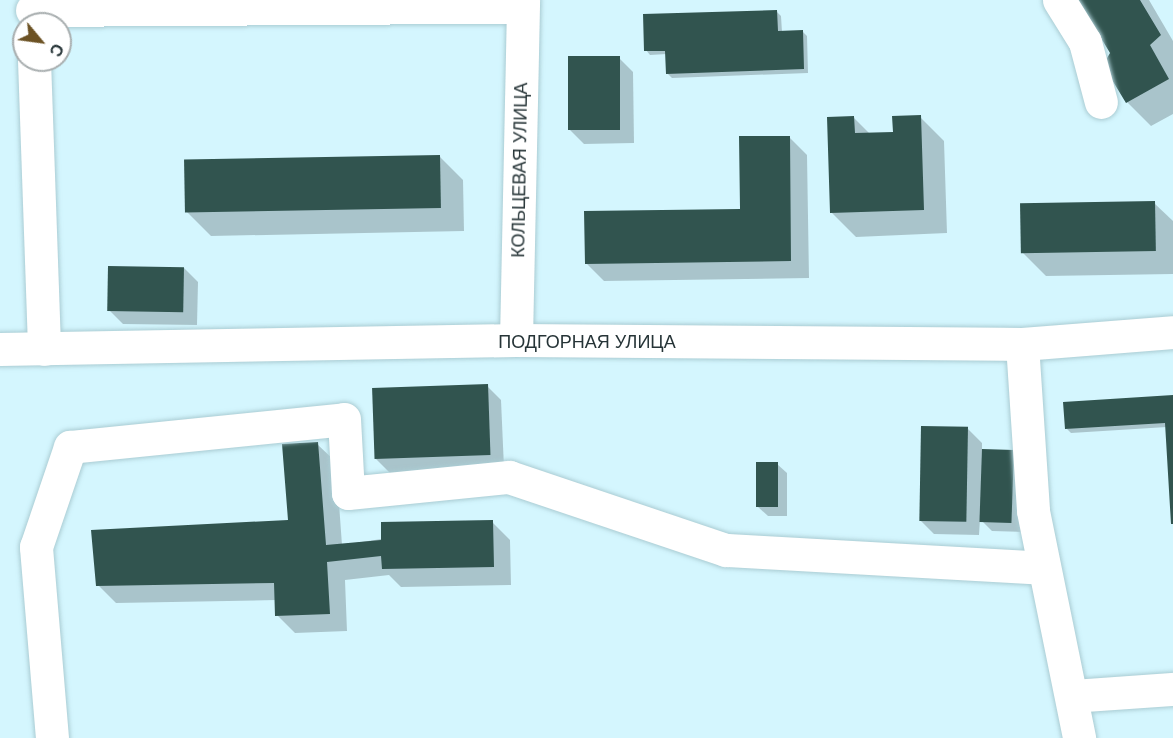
<!DOCTYPE html>
<html>
<head>
<meta charset="utf-8">
<style>
  body { margin:0 }
  #map { position:relative; width:1173px; height:738px; overflow:hidden; background:#d4f6fe; font-family:Helvetica,sans-serif }
  div>[style] { position:absolute }
  [style*='--x'] { left:calc(var(--x)*1px); top:calc(var(--y)*1px); width:calc(var(--w)*1px); rotate:calc(var(--a)*1deg) }
  .shadow>* { inset:0; background:#0003 }
  .building>* { inset:0; background:#31544f; transform-origin:0 0 }
  .roads { filter:drop-shadow(0 0 2px #aaccd3) drop-shadow(0 0 2px #aaccd3) }
  .minor>* { height:33px; margin:-16.5px; padding:0 16.5px; transform-origin:16.5px; border-radius:16.5px; background:#fff }
  span { translate:-50% -50%; white-space:nowrap; text-align:center; line-height:1.15; -webkit-text-stroke:6px #fff; paint-order:stroke }
  .street-label { font-size:18px; color:#263437 }
  .north { position:absolute; left:12px; top:12px; width:60px; height:60px; box-sizing:border-box; background:#fff; border:2px solid #a8aeaf; border-radius:50%; rotate:119deg; font-size:16px; font-weight:700; line-height:24px; text-align:center; color:#263437 }
  .north::after { content:''; display:block; margin:auto; width:21px; height:27px; background:#6c5224; clip-path:polygon(50% 0,100% 100%,50% 72%,0 100%) }
</style>
</head>
<body>
<div id="map">
  <div class="shadow">
    <div style="clip-path:polygon(1079px 0,1149px 0,1173px 41px,1173px 114px,1151px 126px,1127px 102px,1112px 53px)"></div>
    <div style="clip-path:polygon(776px 11px,781px 16px,782px 32px,802px 31px,807px 36px,808px 73px,672px 78px,667px 73px,667px 54px,650px 55px,646px 50px)"></div>
    <div style="clip-path:polygon(619px 58px,633px 72px,634px 143px,584px 144px,570px 130px)"></div>
    <div style="clip-path:polygon(853px 117px,870px 134px,894px 133px,920px 117px,944px 141px,947px 233px,856px 237px,832px 213px)"></div>
    <div style="clip-path:polygon(789px 137px,807px 155px,809px 278px,604px 281px,586px 263px,741px 210px)"></div>
    <div style="clip-path:polygon(439px 156px,463px 180px,464px 231px,211px 236px,187px 212px)"></div>
    <div style="clip-path:polygon(1154px 203px,1173px 221px,1173px 274px,1046px 276px,1022px 252px)"></div>
    <div style="clip-path:polygon(184px 268px,198px 282px,197px 325px,123px 324px,109px 310px)"></div>
    <div style="clip-path:polygon(487px 386px,501px 400px,504px 468px,390px 473px,376px 459px)"></div>
    <div style="clip-path:polygon(1173px 397px,1173px 523px,1167px 427px,1071px 433px,1067px 429px)"></div>
    <div style="clip-path:polygon(968px 429px,982px 443px,982px 451px,1014px 451px,1023px 532px,992px 531px,980px 519px,979px 535px,934px 534px,920px 520px)"></div>
    <div style="clip-path:polygon(317px 444px,336px 462px,342px 545px,492px 522px,510px 540px,511px 585px,401px 587px,389px 575px,345px 580px,347px 631px,295px 633px,277px 615px,276px 600px,116px 603px,98px 585px,290px 522px)"></div>
    <div style="clip-path:polygon(777px 464px,787px 473px,787px 516px,768px 516px,758px 507px)"></div>
  </div>
  <div class="building">
    <div style="clip-path:polygon(1078px 0,1140px 0,1161px 35px,1150px 45px,1169px 79px,1126px 103px,1103px 65px,1110px 53px)"></div>
    <div style="clip-path:polygon(777px 10px,778px 31px,803px 30px,804px 69px,666px 74px,665px 51px,644px 51px,643px 14px)"></div>
    <div style="left:620px;top:56px;width:74px;height:52px;rotate:90deg"></div>
    <div style="clip-path:polygon(921px 115px,924px 210px,830px 213px,827px 117px,854px 116px,855px 133px,893px 132px,892px 116px)"></div>
    <div style="clip-path:polygon(739px 136px,790px 136px,791px 261px,585px 264px,584px 211px,740px 209px)"></div>
    <div style="left:440px;top:155px;width:53px;height:256px;rotate:89deg"></div>
    <div style="left:1155px;top:201px;width:50px;height:135px;rotate:89deg"></div>
    <div style="left:108px;top:266px;width:76px;height:45px;rotate:1deg"></div>
    <div style="left:488px;top:384px;width:71px;height:116px;rotate:88deg"></div>
    <div style="clip-path:polygon(1173px 395px,1173px 524px,1171px 524px,1165px 423px,1065px 429px,1063px 402px)"></div>
    <div style="left:921px;top:426px;width:47px;height:95px;rotate:1deg"></div>
    <div style="clip-path:polygon(318px 442px,326px 545px,381px 540px,381px 522px,493px 520px,494px 567px,382px 569px,381px 556px,327px 562px,330px 614px,275px 616px,274px 583px,96px 586px,91px 530px,288px 520px,282px 444px)"></div>
    <div style="left:982px;top:449px;width:32px;height:73px;rotate:2deg"></div>
    <div style="left:756px;top:462px;width:22px;height:45px"></div>
  </div>
  <div class="roads">
    <div class="minor">
      <div style="--x:1059;--y:0;--w:49;--a:58.2"></div>
      <div style="--x:1085;--y:42;--w:62;--a:75.1"></div>
      <div style="--x:32;--y:10;--w:490;--a:-0.4"></div>
      <div style="--x:34;--y:60;--w:289;--a:88"></div>
      <div style="--x:516;--y:340;--w:340;--a:-88.8"></div>
      <div style="--x:1022;--y:344;--w:167;--a:86.2"></div>
      <div style="--x:1033;--y:511;--w:232;--a:78.5"></div>
      <div style="--x:0;--y:349;--w:516;--a:-1"></div>
      <div style="--x:516;--y:340;--w:506;--a:0.45"></div>
      <div style="--x:1022;--y:344;--w:151;--a:-4.5"></div>
      <div style="--x:1072;--y:696;--w:101;--a:-4"></div>
      <div style="--x:52;--y:738;--w:192;--a:-94.8"></div>
      <div style="--x:36;--y:547;--w:106;--a:-71.2"></div>
      <div style="--x:70;--y:447;--w:275;--a:-5.8"></div>
      <div style="--x:344;--y:419;--w:74;--a:86.9"></div>
      <div style="--x:348;--y:493;--w:162;--a:-5.7"></div>
      <div style="--x:509;--y:477;--w:229;--a:18.6"></div>
      <div style="--x:726;--y:550;--w:318;--a:3.2"></div>
    </div>
  </div>
  <div class="street-label">
    <span style="left:520px;top:170px;rotate:-89deg">КОЛЬЦЕВАЯ УЛИЦА</span>
    <span style="left:587px;top:342px">ПОДГОРНАЯ УЛИЦА</span>
  </div>
  <div class="north">С</div>
</div>
</body>
</html>
